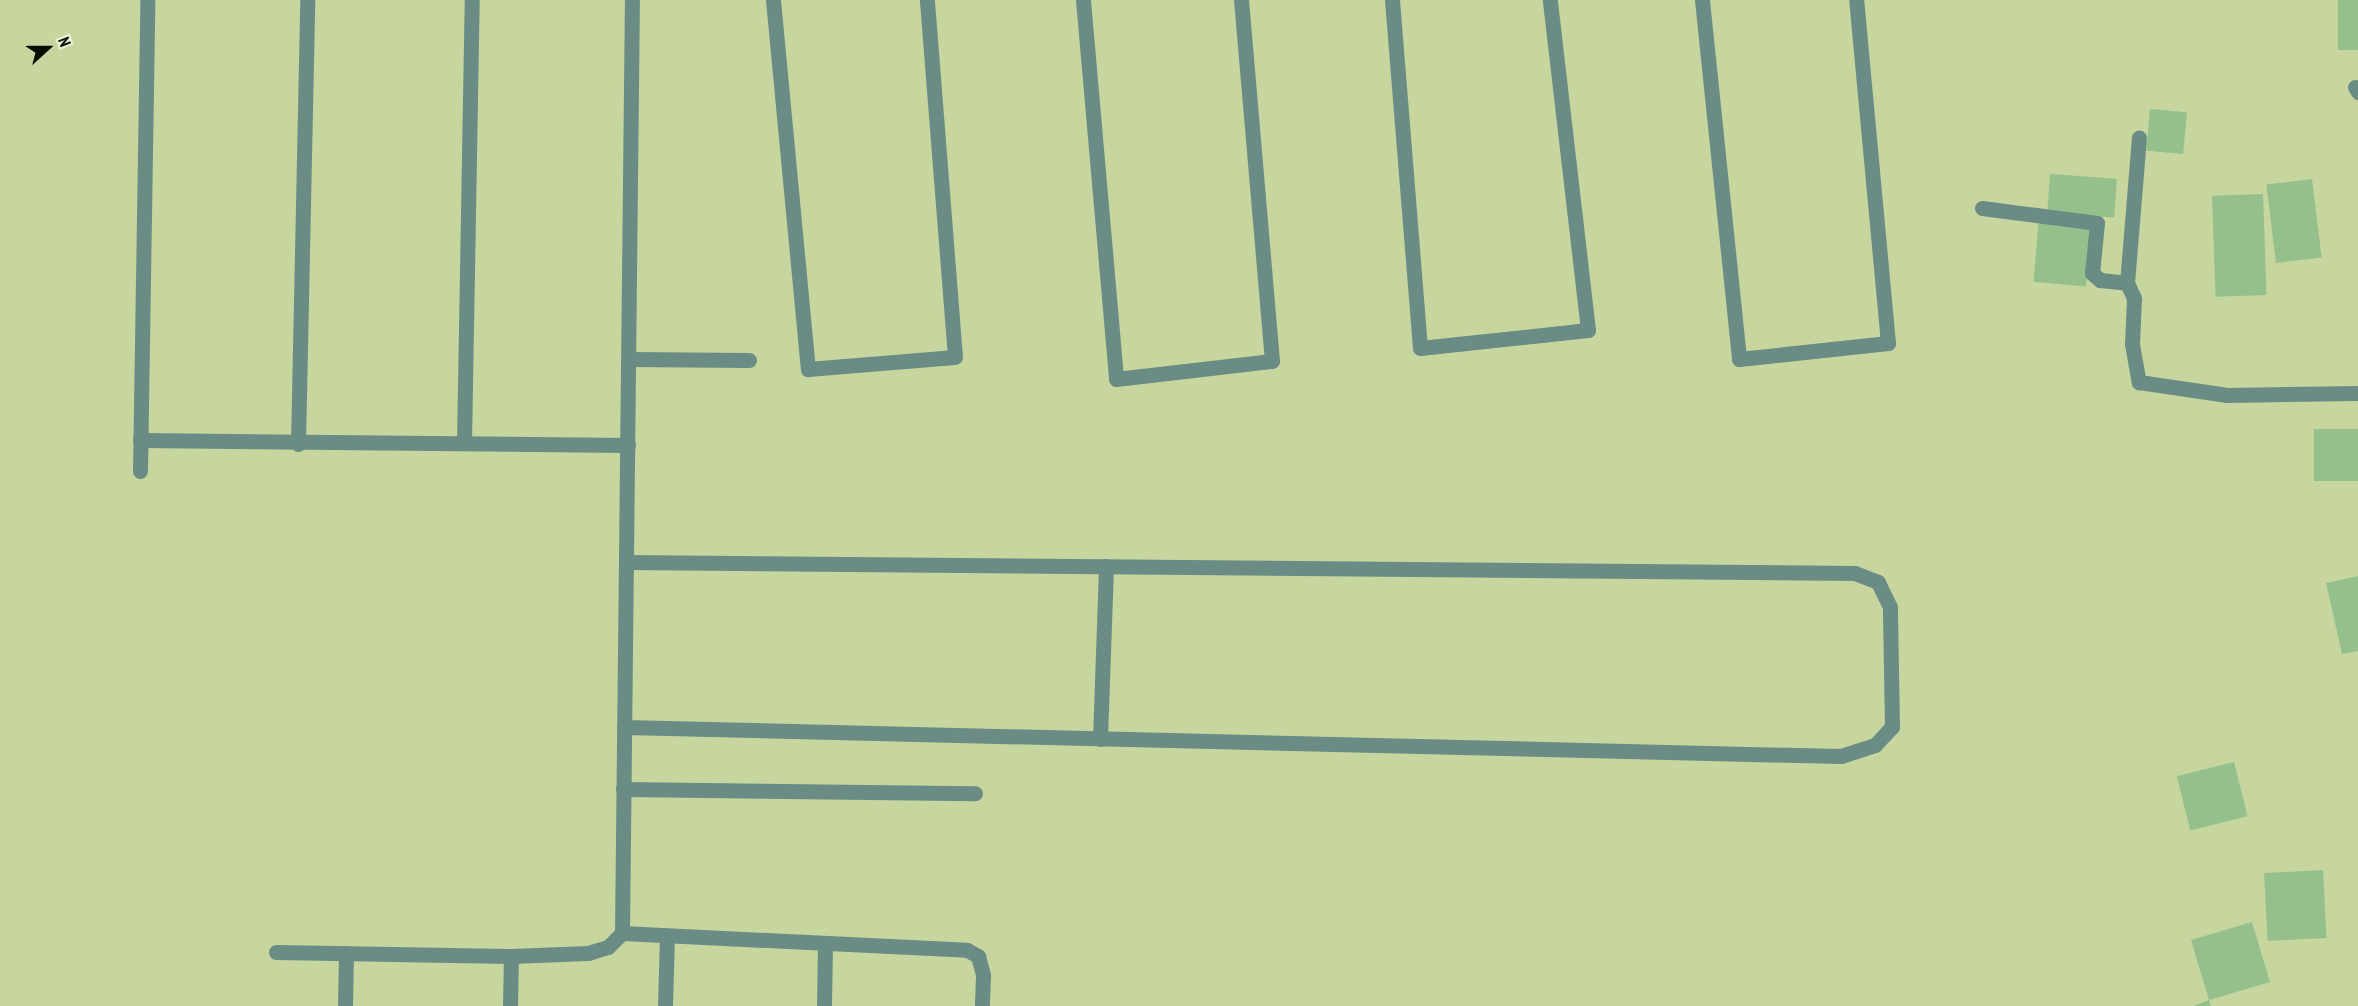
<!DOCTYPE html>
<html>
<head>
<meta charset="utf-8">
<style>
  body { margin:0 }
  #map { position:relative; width:2358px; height:1006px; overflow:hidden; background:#c7d69f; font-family:"PT Sans Narrow",sans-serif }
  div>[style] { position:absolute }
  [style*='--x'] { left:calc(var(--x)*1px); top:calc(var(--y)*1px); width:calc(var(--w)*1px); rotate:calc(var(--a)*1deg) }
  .building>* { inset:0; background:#95c08b; transform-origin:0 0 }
  .minor>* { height:15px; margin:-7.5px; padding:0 7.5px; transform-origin:7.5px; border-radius:7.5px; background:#6b8c85 }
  span { translate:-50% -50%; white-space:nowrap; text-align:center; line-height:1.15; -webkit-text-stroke:5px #ebf3d7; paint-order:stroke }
  .north { position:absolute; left:18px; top:18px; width:60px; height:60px; -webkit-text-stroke:4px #ebf3d7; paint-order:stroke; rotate:69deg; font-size:16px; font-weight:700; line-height:24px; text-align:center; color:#0a0e00 }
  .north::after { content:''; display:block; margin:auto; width:21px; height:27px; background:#0a0e00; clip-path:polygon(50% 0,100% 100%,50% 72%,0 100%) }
</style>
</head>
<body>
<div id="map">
  <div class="building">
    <div style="left:2338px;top:0;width:20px;height:50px"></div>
    <div style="left:2150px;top:109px;width:37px;height:42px;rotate:5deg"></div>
    <div style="left:2050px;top:174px;width:67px;height:39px;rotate:4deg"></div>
    <div style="left:2312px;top:179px;width:79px;height:46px;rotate:83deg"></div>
    <div style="left:2263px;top:194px;width:101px;height:51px;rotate:88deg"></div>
    <div style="left:2039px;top:218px;width:53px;height:64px;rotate:5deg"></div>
    <div style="left:2358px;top:429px;width:52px;height:44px;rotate:90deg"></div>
    <div style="clip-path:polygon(2358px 576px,2358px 651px,2342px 654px,2326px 583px)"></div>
    <div style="left:2234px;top:762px;width:56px;height:59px;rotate:76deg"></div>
    <div style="left:2323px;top:870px;width:68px;height:59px;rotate:87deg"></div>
    <div style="clip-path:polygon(2252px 922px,2270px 982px,2209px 1000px,2211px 1006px,2193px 1006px,2209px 1000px,2191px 940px)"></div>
  </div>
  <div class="minor">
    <div style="--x:773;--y:0;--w:371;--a:84.6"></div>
    <div style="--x:808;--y:369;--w:147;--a:-4.7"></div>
    <div style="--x:955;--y:357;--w:358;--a:-94.5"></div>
    <div style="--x:1083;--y:0;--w:380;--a:85"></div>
    <div style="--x:1116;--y:379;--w:157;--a:-6.6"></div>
    <div style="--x:1272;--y:361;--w:362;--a:-94.9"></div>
    <div style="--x:1392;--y:0;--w:349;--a:85.4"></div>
    <div style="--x:1420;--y:348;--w:169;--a:-6.1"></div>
    <div style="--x:1588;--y:330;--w:332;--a:-96.6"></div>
    <div style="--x:1702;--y:0;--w:361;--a:84.1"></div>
    <div style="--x:1739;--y:359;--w:150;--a:-6.1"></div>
    <div style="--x:1888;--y:343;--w:344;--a:-95.3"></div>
    <div style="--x:2355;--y:87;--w:6;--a:59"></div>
    <div style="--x:1982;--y:208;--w:116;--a:7.4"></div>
    <div style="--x:2097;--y:223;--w:50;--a:95.7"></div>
    <div style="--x:2092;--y:273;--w:11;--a:41"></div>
    <div style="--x:2100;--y:280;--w:27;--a:6"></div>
    <div style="--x:2127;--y:283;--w:17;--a:65"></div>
    <div style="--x:2134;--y:298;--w:46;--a:92.5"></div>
    <div style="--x:2132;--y:344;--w:39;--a:80"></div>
    <div style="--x:2139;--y:382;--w:89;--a:8.4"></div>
    <div style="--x:2227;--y:395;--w:131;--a:-0.9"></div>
    <div style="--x:2127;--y:283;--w:146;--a:-85.3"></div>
    <div style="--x:629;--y:359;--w:120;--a:0.5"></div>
    <div style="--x:140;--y:440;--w:488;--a:0.6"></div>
    <div style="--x:464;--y:443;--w:443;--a:-89"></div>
    <div style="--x:298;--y:444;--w:444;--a:-88.8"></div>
    <div style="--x:140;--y:471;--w:471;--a:-89.1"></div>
    <div style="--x:624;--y:727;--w:1217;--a:1.37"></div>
    <div style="--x:1841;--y:756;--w:36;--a:-18"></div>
    <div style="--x:1875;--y:745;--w:25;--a:-47"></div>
    <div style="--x:1892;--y:727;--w:120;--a:-91"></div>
    <div style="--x:1890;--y:607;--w:28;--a:-116"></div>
    <div style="--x:1878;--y:582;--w:25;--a:-159"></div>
    <div style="--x:1855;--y:573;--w:1229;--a:-179.49"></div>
    <div style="--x:1100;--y:739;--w:173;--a:-88"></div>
    <div style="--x:623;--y:789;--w:352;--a:0.7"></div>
    <div style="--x:622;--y:933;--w:345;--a:2.8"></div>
    <div style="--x:967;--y:950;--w:13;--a:29"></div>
    <div style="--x:978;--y:956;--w:20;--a:75"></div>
    <div style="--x:983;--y:975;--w:31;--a:92"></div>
    <div style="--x:276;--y:952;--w:235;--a:1"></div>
    <div style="--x:345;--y:1006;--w:53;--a:-88.9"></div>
    <div style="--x:510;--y:1006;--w:50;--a:-88.9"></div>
    <div style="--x:511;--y:956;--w:77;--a:-2.2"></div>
    <div style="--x:588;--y:953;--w:21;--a:-17"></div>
    <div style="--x:608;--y:947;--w:20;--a:-45"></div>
    <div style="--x:622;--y:933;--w:933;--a:-89.39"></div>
    <div style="--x:665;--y:1006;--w:70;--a:-88.4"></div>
    <div style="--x:824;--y:1006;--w:63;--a:-89.1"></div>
  </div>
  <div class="north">N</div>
</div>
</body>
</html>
